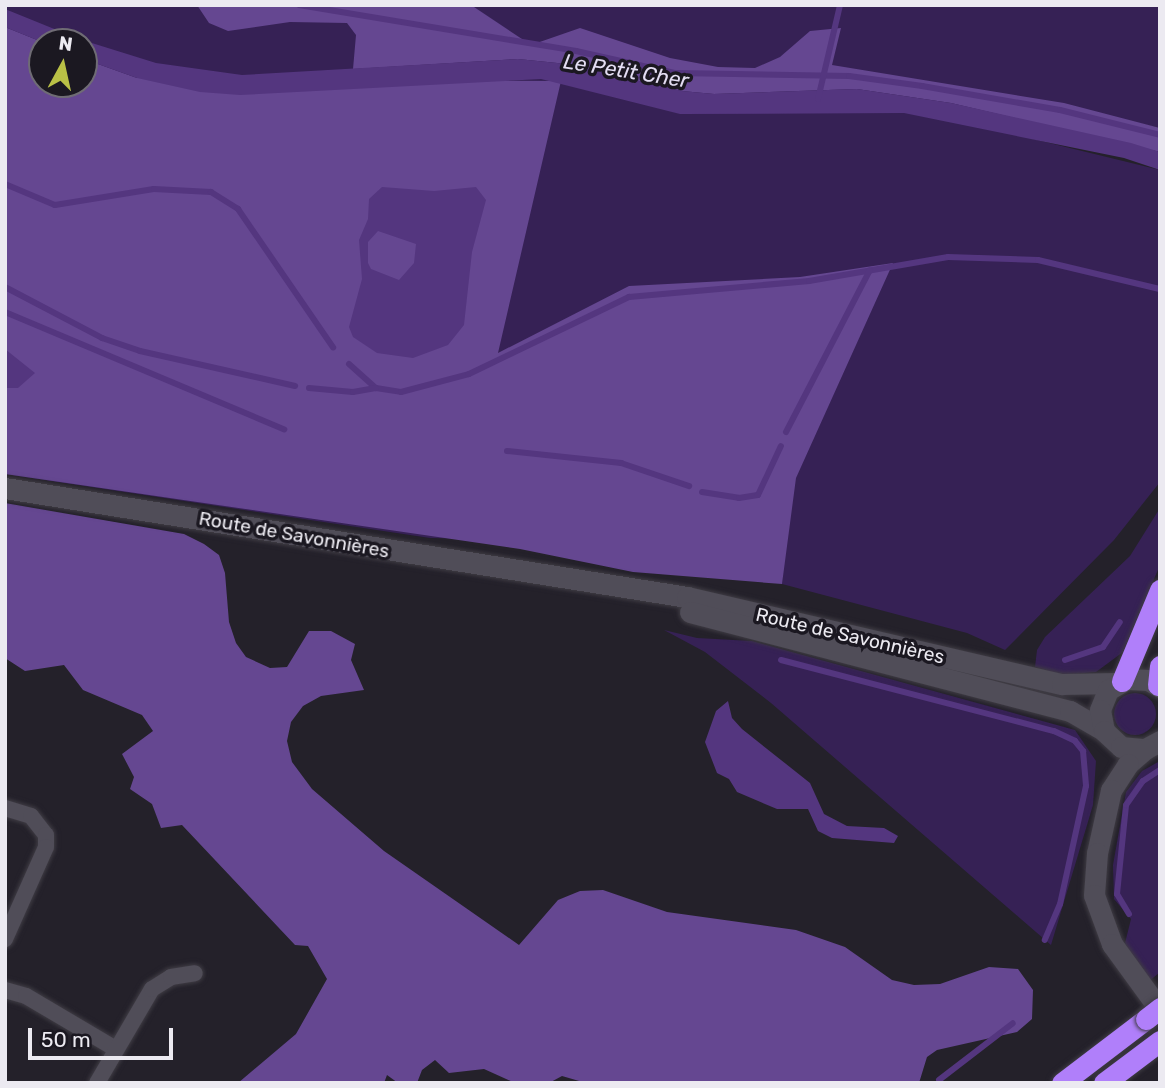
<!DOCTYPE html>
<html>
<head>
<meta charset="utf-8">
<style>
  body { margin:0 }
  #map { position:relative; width:1165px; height:1088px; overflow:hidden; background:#24212a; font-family:Rubik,sans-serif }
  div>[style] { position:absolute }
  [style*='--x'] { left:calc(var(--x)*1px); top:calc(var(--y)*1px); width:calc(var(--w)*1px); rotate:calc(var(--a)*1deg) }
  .green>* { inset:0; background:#362155 }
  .round { border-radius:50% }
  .forest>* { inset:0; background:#654791 }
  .water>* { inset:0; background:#54367f }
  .stream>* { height:6px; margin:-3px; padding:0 3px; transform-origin:3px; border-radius:3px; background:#54367f }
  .roads { filter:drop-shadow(0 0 2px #3f3c44) drop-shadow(0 0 2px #3f3c44) }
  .street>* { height:16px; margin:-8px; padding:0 8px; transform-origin:8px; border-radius:8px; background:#504d58 }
  .secondary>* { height:21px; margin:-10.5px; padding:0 10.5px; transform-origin:10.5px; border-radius:10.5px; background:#504d58 }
  .highway>* { height:21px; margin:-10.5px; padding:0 10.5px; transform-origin:10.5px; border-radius:10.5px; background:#b07ffa }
  .bridges { filter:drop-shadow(0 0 2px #3f3c44) drop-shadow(0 0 2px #3f3c44) }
  .highway-bridge>* { height:21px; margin:-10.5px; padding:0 10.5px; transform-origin:10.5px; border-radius:10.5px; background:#b07ffa }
  span { translate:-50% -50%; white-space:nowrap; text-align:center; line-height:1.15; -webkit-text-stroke:7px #1b1821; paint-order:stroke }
  .street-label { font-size:19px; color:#eceaf1 }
  .water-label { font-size:21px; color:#e4def3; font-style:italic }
  .frame { position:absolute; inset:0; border:7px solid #eceaf1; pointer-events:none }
  .north { position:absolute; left:28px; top:28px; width:70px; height:70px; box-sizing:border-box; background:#1b1821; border:2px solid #6f6c74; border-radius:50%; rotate:8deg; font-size:19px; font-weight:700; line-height:28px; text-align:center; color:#eceaf1 }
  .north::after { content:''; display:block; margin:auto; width:24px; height:32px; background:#b9c046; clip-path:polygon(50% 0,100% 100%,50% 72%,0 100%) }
  .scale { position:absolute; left:28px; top:1028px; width:145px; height:32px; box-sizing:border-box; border:4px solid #eceaf1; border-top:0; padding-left:9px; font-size:21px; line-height:24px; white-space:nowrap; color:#eceaf1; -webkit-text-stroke:5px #1b1821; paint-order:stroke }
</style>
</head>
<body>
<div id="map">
  <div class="green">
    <div style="clip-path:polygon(evenodd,5px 5px,1160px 5px,1160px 128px,1033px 99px,1033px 139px,1160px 170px,1160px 482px,1114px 540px,1005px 650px,967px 633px,782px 584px,784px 545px,430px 538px,5px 474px,5px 5px,42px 42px,84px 42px,84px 84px,42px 84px,42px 42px)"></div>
    <div style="clip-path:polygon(1160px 508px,1160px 565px,1123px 652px,1096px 672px,1063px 675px,1035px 667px,1037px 650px,1045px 637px,1130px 556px)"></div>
    <div style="clip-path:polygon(664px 630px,697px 638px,752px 641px,1075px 730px,1096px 761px,1093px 805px,1051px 945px,771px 703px,705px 652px)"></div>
    <div class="round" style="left:1114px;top:693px;width:42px;height:42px"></div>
    <div style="clip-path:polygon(1160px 761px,1160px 972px,1147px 983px,1125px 943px,1131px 919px,1114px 899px,1113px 865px,1126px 792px,1142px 771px)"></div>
  </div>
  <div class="forest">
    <div style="clip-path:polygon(197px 5px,471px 5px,531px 45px,580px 28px,670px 58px,718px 67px,755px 68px,780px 57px,810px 31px,841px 28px,832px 65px,1064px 103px,1160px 128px,1160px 152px,951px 103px,857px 89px,714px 94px,682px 91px,567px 64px,518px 59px,353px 69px,356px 35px,347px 23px,290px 22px,228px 31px,209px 23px)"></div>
    <div style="clip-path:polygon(5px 27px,42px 42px,42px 84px,84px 84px,84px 59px,137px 78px,561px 81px,498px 353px,629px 286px,800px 277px,893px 263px,796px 478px,782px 584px,633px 572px,520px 549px,5px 474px)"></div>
    <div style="clip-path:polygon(5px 503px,184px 534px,204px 544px,219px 555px,225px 573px,229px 622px,236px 643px,246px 657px,270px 668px,287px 667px,309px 631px,331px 631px,355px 644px,351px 660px,364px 690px,321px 696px,303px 706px,291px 722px,287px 741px,292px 762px,312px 789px,384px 851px,519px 945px,558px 900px,580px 891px,603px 890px,667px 912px,796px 930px,845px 947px,892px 980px,914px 985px,940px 984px,989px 967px,1018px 969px,1033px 990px,1032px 1019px,1017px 1032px,937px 1050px,927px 1057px,919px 1083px,586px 1083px,562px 1076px,549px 1083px,515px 1083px,484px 1069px,449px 1073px,435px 1060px,422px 1070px,417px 1083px,398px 1083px,387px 1075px,384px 1083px,238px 1083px,296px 1034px,327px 979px,308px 946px,295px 945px,182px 825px,161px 828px,152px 804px,130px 789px,134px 777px,122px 754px,153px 731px,142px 715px,83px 690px,64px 665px,25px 671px,5px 658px)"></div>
  </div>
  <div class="water">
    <div style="clip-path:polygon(5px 9px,79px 39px,156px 63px,242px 75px,518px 59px,567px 64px,682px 91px,714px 94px,857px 89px,951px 103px,1131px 143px,1160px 152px,1160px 170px,1124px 158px,904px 113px,680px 114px,541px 79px,240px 95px,200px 92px,137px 78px,84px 59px,84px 42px,42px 42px,5px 27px)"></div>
    <div style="clip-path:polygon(evenodd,382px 187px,434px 191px,476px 187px,486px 200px,472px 252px,464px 325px,448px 345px,413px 358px,377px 353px,353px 337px,349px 327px,362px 279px,359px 240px,368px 219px,369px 199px,382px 187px,378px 231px,416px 244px,414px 263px,399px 280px,371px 269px,368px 263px,368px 242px,378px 231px)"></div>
    <div style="clip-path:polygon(5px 349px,35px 373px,18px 388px,5px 388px)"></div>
    <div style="clip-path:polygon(728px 701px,732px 718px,742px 729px,810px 783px,824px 814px,847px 826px,884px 828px,898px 836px,894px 843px,832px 838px,818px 831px,808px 809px,777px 809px,737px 792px,729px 779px,717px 773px,705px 742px,716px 711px)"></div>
  </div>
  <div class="stream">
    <div style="--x:299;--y:5;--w:281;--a:9.4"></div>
    <div style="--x:576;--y:51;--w:101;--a:12.5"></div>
    <div style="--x:675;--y:73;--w:174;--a:1"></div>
    <div style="--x:849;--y:76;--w:74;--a:7.8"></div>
    <div style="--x:922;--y:86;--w:140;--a:9.9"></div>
    <div style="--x:1060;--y:110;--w:103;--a:14"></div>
    <div style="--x:818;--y:99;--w:97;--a:-76.8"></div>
    <div style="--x:5;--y:184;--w:54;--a:22.8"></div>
    <div style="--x:55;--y:205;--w:100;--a:-9.2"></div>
    <div style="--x:154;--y:189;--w:57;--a:3"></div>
    <div style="--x:211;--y:192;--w:32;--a:32"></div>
    <div style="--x:238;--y:209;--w:168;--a:55.5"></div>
    <div style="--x:5;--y:287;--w:110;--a:27.7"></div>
    <div style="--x:102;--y:338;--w:40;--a:18.9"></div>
    <div style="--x:140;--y:351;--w:159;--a:12.7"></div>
    <div style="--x:5;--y:312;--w:303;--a:22.8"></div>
    <div style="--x:349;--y:364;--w:36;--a:42"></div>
    <div style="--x:376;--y:388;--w:25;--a:9"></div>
    <div style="--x:401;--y:392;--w:70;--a:-14.8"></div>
    <div style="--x:469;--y:374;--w:178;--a:-25.7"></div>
    <div style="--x:629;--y:297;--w:181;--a:-5.1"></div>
    <div style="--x:809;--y:281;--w:141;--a:-9.8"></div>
    <div style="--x:948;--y:257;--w:90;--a:1.9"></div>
    <div style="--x:1038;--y:260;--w:125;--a:13.4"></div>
    <div style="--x:309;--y:388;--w:44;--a:5.2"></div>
    <div style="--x:353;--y:392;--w:23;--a:-10"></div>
    <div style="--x:786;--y:432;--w:182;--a:-62.6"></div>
    <div style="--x:507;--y:451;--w:115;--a:6"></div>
    <div style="--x:621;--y:463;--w:72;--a:18.7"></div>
    <div style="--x:702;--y:492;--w:37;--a:9"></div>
    <div style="--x:739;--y:498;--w:19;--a:-9"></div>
    <div style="--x:758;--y:495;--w:54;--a:-64.9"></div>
    <div style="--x:781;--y:660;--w:282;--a:14.6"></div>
    <div style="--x:1054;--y:731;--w:23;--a:25"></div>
    <div style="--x:1075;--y:741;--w:13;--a:51"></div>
    <div style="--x:1083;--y:751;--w:35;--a:85"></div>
    <div style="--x:1086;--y:786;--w:121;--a:102.4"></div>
    <div style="--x:1060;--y:904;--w:39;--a:113"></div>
    <div style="--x:1065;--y:660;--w:40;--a:-18.9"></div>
    <div style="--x:1103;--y:647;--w:30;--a:-56"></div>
    <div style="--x:1129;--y:914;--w:23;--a:-121"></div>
    <div style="--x:1117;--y:894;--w:89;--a:-84.2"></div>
    <div style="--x:1126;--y:805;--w:29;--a:-55"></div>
    <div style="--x:1143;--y:781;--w:20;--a:-33"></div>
    <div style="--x:939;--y:1080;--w:93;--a:-37.6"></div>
  </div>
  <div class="roads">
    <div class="street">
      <div style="--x:5;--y:808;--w:27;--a:17"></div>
      <div style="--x:31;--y:816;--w:24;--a:52"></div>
      <div style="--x:46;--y:835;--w:12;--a:90"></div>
      <div style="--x:46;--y:847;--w:101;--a:114"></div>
      <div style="--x:5;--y:990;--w:22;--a:16"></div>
      <div style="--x:26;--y:996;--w:104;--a:30.5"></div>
      <div style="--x:97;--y:1083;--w:109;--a:-59.7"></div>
      <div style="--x:152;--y:989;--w:22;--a:-32"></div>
      <div style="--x:171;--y:977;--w:24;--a:-9"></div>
    </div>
    <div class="secondary">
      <div style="--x:5;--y:488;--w:691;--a:9.08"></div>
      <div style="--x:687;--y:597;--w:385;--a:13.1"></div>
      <div style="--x:1062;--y:684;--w:55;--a:-1"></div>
      <div style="--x:690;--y:612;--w:393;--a:14.6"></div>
      <div style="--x:1070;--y:711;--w:39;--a:30"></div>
      <div style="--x:1160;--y:687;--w:14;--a:-150"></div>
      <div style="--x:1148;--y:680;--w:21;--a:-177"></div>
      <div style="--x:1127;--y:679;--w:22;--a:150"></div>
      <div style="--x:1108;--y:690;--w:22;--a:112"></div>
      <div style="--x:1100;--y:710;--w:21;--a:79"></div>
      <div style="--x:1104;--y:731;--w:23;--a:43"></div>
      <div style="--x:1121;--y:747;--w:24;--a:5"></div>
      <div style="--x:1145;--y:749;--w:17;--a:-28"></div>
      <div style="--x:1145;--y:749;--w:23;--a:139"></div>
      <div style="--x:1128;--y:764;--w:31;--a:123"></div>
      <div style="--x:1111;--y:790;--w:65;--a:102.5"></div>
      <div style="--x:1097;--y:853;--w:42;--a:94.1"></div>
      <div style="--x:1094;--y:895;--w:52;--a:69.8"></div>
      <div style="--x:1112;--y:944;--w:82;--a:54"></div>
    </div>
    <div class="highway">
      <div style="--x:1122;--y:681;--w:99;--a:-67.3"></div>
      <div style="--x:1158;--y:685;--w:19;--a:-84"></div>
      <div style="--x:1062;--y:1083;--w:106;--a:-37.3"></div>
      <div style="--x:1104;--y:1083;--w:70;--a:-36.9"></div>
    </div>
  </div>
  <div class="bridges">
    <div class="highway-bridge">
      <div style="--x:1146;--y:1019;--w:18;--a:-38"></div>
    </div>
  </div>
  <div class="street-label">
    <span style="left:294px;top:535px;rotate:10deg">Route de Savonnières</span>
    <span style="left:850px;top:636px;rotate:13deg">Route de Savonnières</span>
  </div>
  <div class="water-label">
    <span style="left:626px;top:71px;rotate:9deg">Le Petit Cher</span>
  </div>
  <div class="frame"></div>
  <div class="north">N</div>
  <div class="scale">50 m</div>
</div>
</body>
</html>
